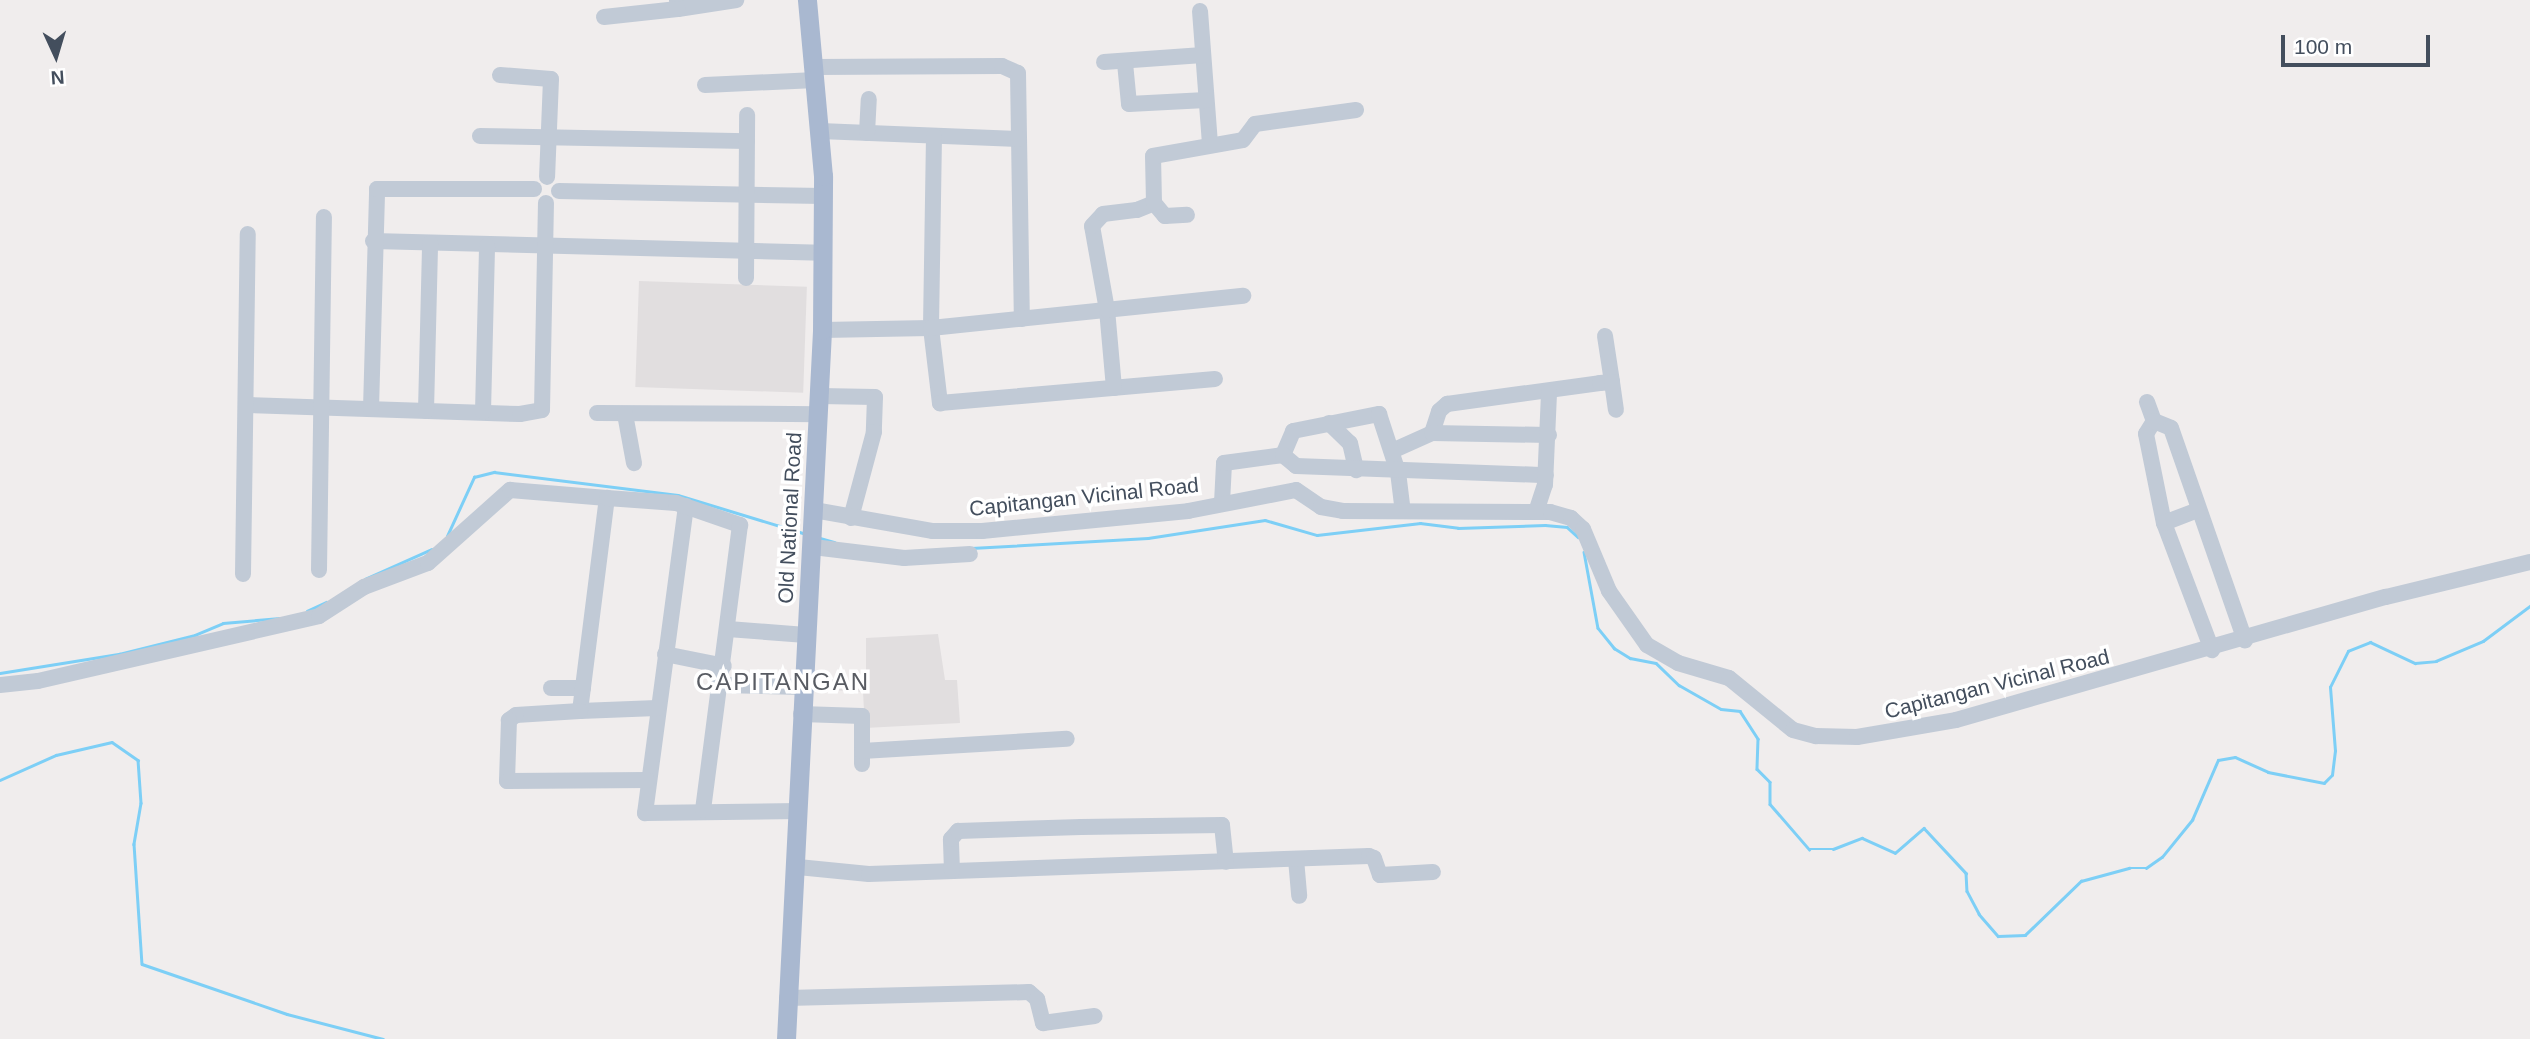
<!DOCTYPE html>
<html>
<head>
<meta charset="utf-8">
<style>
  body { margin:0 }
  #map { position:relative; width:2530px; height:1039px; overflow:hidden; background:#f0eded; font-family:Helvetica,sans-serif }
  div>[style] { position:absolute }
  [style*='--x'] { left:calc(var(--x)*1px); top:calc(var(--y)*1px); width:calc(var(--w)*1px); rotate:calc(var(--a)*1deg) }
  .education>* { inset:0; background:#e1dedf; transform-origin:0 0 }
  .stream>* { height:2.5px; margin:-1.25px; padding:0 1.25px; transform-origin:1.25px; border-radius:1.25px; background:#7dcff6 }
  .minor>* { height:16px; margin:-8px; padding:0 8px; transform-origin:8px; border-radius:8px; background:#c1cad6 }
  .major>* { height:19px; margin:-9.5px; padding:0 9.5px; transform-origin:9.5px; border-radius:9.5px; background:#a9b8d0 }
  span { translate:-50% -50%; white-space:nowrap; text-align:center; line-height:1.15; -webkit-text-stroke:7px #fff; paint-order:stroke }
  .street-label { font-size:21px; color:#434e5d }
  .quarter-label { font-size:24px; color:#595c63; letter-spacing:2px }
  .north { position:absolute; left:21px; top:21px; width:70px; height:70px; -webkit-text-stroke:5px #fff; paint-order:stroke; rotate:176deg; font-size:19px; font-weight:700; line-height:28px; text-align:center; color:#434e5d }
  .north::after { content:''; display:block; margin:auto; width:24px; height:32px; background:#434e5d; clip-path:polygon(50% 0,100% 100%,50% 72%,0 100%) }
  .scale { position:absolute; left:2281px; top:35px; width:149px; height:32px; box-sizing:border-box; border:4px solid #434e5d; border-top:0; padding-left:9px; font-size:21px; line-height:24px; white-space:nowrap; color:#434e5d; -webkit-text-stroke:5px #fff; paint-order:stroke }
</style>
</head>
<body>
<div id="map">
  <div class="education">
    <div style="left:639px;top:281px;width:168px;height:106px;rotate:2deg"></div>
    <div style="clip-path:polygon(938px 634px,945px 680px,957px 680px,960px 723px,865px 728px,863px 692px,816px 689px,815px 679px,866px 680px,866px 638px)"></div>
  </div>
  <div class="stream">
    <div style="--x:447;--y:536;--w:65;--a:-65.4"></div>
    <div style="--x:474;--y:477;--w:21;--a:-14"></div>
    <div style="--x:494;--y:472;--w:185;--a:7.1"></div>
    <div style="--x:678;--y:495;--w:131;--a:16.9"></div>
    <div style="--x:820;--y:538;--w:15;--a:16"></div>
    <div style="--x:971;--y:548;--w:177;--a:-3.2"></div>
    <div style="--x:1148;--y:538;--w:118;--a:-8.7"></div>
    <div style="--x:1265;--y:520;--w:54;--a:16.1"></div>
    <div style="--x:1317;--y:535;--w:104;--a:-6.6"></div>
    <div style="--x:1420;--y:523;--w:38;--a:7"></div>
    <div style="--x:1458;--y:528;--w:87;--a:-2"></div>
    <div style="--x:1545;--y:525;--w:22;--a:5"></div>
    <div style="--x:1567;--y:527;--w:15;--a:42"></div>
    <div style="--x:1584;--y:552;--w:77;--a:79.6"></div>
    <div style="--x:1598;--y:628;--w:26;--a:51"></div>
    <div style="--x:1614;--y:648;--w:19;--a:32"></div>
    <div style="--x:1630;--y:658;--w:26;--a:11"></div>
    <div style="--x:1656;--y:663;--w:32;--a:44"></div>
    <div style="--x:1679;--y:685;--w:48;--a:29.7"></div>
    <div style="--x:1721;--y:709;--w:19;--a:6"></div>
    <div style="--x:1740;--y:711;--w:33;--a:57"></div>
    <div style="--x:1758;--y:739;--w:30;--a:92"></div>
    <div style="--x:1757;--y:769;--w:18;--a:45"></div>
    <div style="--x:1770;--y:782;--w:22;--a:90"></div>
    <div style="--x:1770;--y:804;--w:60;--a:49.1"></div>
    <div style="--x:1809;--y:849;--w:24;--a:0"></div>
    <div style="--x:1833;--y:849;--w:31;--a:-21"></div>
    <div style="--x:1862;--y:838;--w:36;--a:24"></div>
    <div style="--x:1895;--y:853;--w:38;--a:-41"></div>
    <div style="--x:1924;--y:828;--w:62;--a:47"></div>
    <div style="--x:1966;--y:873;--w:18;--a:87"></div>
    <div style="--x:1967;--y:891;--w:26;--a:62"></div>
    <div style="--x:1979;--y:914;--w:29;--a:49"></div>
    <div style="--x:1998;--y:936;--w:27;--a:-2"></div>
    <div style="--x:2025;--y:935;--w:78;--a:-44"></div>
    <div style="--x:2081;--y:881;--w:50;--a:-15.2"></div>
    <div style="--x:2129;--y:868;--w:17;--a:0"></div>
    <div style="--x:2146;--y:868;--w:19;--a:-35"></div>
    <div style="--x:2162;--y:857;--w:48;--a:-51"></div>
    <div style="--x:2192;--y:820;--w:65;--a:-66.6"></div>
    <div style="--x:2218;--y:760;--w:17;--a:-10"></div>
    <div style="--x:2235;--y:757;--w:36;--a:24"></div>
    <div style="--x:2268;--y:772;--w:57;--a:11.1"></div>
    <div style="--x:2324;--y:783;--w:11;--a:-45"></div>
    <div style="--x:2332;--y:775;--w:24;--a:-83"></div>
    <div style="--x:2335;--y:751;--w:64;--a:-94.5"></div>
    <div style="--x:2330;--y:687;--w:40;--a:-63.4"></div>
    <div style="--x:2348;--y:651;--w:24;--a:-22"></div>
    <div style="--x:2370;--y:642;--w:50;--a:25"></div>
    <div style="--x:2415;--y:663;--w:21;--a:-5"></div>
    <div style="--x:2436;--y:661;--w:51;--a:-23.1"></div>
    <div style="--x:2483;--y:641;--w:59;--a:-36.7"></div>
    <div style="--x:365;--y:579;--w:73;--a:-24.1"></div>
    <div style="--x:307;--y:611;--w:21;--a:-25"></div>
    <div style="--x:0;--y:673;--w:121;--a:-9.1"></div>
    <div style="--x:119;--y:654;--w:78;--a:-14"></div>
    <div style="--x:195;--y:635;--w:30;--a:-23"></div>
    <div style="--x:223;--y:623;--w:57;--a:-5"></div>
    <div style="--x:0;--y:780;--w:61;--a:-24.1"></div>
    <div style="--x:56;--y:755;--w:57;--a:-13.1"></div>
    <div style="--x:112;--y:742;--w:32;--a:35"></div>
    <div style="--x:138;--y:760;--w:43;--a:86"></div>
    <div style="--x:141;--y:803;--w:42;--a:99.7"></div>
    <div style="--x:134;--y:844;--w:120;--a:86.2"></div>
    <div style="--x:142;--y:964;--w:153;--a:19"></div>
    <div style="--x:287;--y:1014;--w:99;--a:14.6"></div>
  </div>
  <div class="minor">
    <div style="--x:677;--y:0;--w:9;--a:84"></div>
    <div style="--x:678;--y:9;--w:59;--a:-8.8"></div>
    <div style="--x:1200;--y:11;--w:133;--a:85.7"></div>
    <div style="--x:604;--y:17;--w:74;--a:-6.2"></div>
    <div style="--x:1104;--y:62;--w:99;--a:-4"></div>
    <div style="--x:1125;--y:63;--w:41;--a:84.4"></div>
    <div style="--x:1129;--y:104;--w:77;--a:-3"></div>
    <div style="--x:814;--y:67;--w:188;--a:-0.3"></div>
    <div style="--x:1002;--y:66;--w:17;--a:24"></div>
    <div style="--x:1018;--y:73;--w:246;--a:89.1"></div>
    <div style="--x:500;--y:75;--w:51;--a:4.5"></div>
    <div style="--x:551;--y:79;--w:98;--a:92.3"></div>
    <div style="--x:705;--y:85;--w:111;--a:-2.6"></div>
    <div style="--x:820;--y:131;--w:199;--a:2.3"></div>
    <div style="--x:867;--y:133;--w:34;--a:-87"></div>
    <div style="--x:480;--y:136;--w:267;--a:1.1"></div>
    <div style="--x:934;--y:136;--w:192;--a:90.9"></div>
    <div style="--x:931;--y:328;--w:76;--a:83.2"></div>
    <div style="--x:940;--y:403;--w:276;--a:-5"></div>
    <div style="--x:559;--y:191;--w:264;--a:1.1"></div>
    <div style="--x:1154;--y:203;--w:17;--a:50"></div>
    <div style="--x:1165;--y:216;--w:22;--a:-3"></div>
    <div style="--x:373;--y:241;--w:449;--a:1.5"></div>
    <div style="--x:746;--y:278;--w:163;--a:-89.6"></div>
    <div style="--x:822;--y:330;--w:109;--a:-1.1"></div>
    <div style="--x:931;--y:328;--w:314;--a:-5.9"></div>
    <div style="--x:1605;--y:336;--w:47;--a:81.3"></div>
    <div style="--x:1114;--y:388;--w:78;--a:-95.1"></div>
    <div style="--x:1107;--y:310;--w:85;--a:-100.1"></div>
    <div style="--x:1092;--y:226;--w:16;--a:-47"></div>
    <div style="--x:1103;--y:214;--w:34;--a:-7"></div>
    <div style="--x:1137;--y:210;--w:18;--a:-22"></div>
    <div style="--x:1154;--y:203;--w:47;--a:-91.2"></div>
    <div style="--x:1153;--y:156;--w:91;--a:-10.1"></div>
    <div style="--x:1243;--y:140;--w:20;--a:-53"></div>
    <div style="--x:1255;--y:124;--w:102;--a:-7.9"></div>
    <div style="--x:820;--y:396;--w:55;--a:1"></div>
    <div style="--x:875;--y:397;--w:35;--a:92"></div>
    <div style="--x:874;--y:432;--w:89;--a:105"></div>
    <div style="--x:2147;--y:402;--w:20;--a:70"></div>
    <div style="--x:2154;--y:421;--w:15;--a:122"></div>
    <div style="--x:2146;--y:434;--w:91;--a:78.6"></div>
    <div style="--x:2164;--y:523;--w:136;--a:69.3"></div>
    <div style="--x:246;--y:405;--w:274;--a:1.9"></div>
    <div style="--x:520;--y:414;--w:22;--a:-10"></div>
    <div style="--x:542;--y:410;--w:207;--a:-88.9"></div>
    <div style="--x:371;--y:409;--w:220;--a:-88.4"></div>
    <div style="--x:377;--y:189;--w:157;--a:0"></div>
    <div style="--x:426;--y:411;--w:168;--a:-88.6"></div>
    <div style="--x:483;--y:412;--w:166;--a:-88.6"></div>
    <div style="--x:597;--y:413;--w:222;--a:0.3"></div>
    <div style="--x:625;--y:414;--w:50;--a:79.6"></div>
    <div style="--x:2154;--y:421;--w:18;--a:22"></div>
    <div style="--x:2171;--y:428;--w:225;--a:70.8"></div>
    <div style="--x:1329;--y:423;--w:29;--a:44"></div>
    <div style="--x:1350;--y:443;--w:28;--a:77"></div>
    <div style="--x:1432;--y:433;--w:23;--a:-72"></div>
    <div style="--x:1439;--y:411;--w:11;--a:-41"></div>
    <div style="--x:1447;--y:404;--w:154;--a:-7.8"></div>
    <div style="--x:1600;--y:383;--w:12;--a:-5"></div>
    <div style="--x:1612;--y:382;--w:28;--a:82"></div>
    <div style="--x:1392;--y:451;--w:44;--a:-24.2"></div>
    <div style="--x:1432;--y:433;--w:117;--a:1"></div>
    <div style="--x:1283;--y:455;--w:26;--a:-67"></div>
    <div style="--x:1293;--y:431;--w:88;--a:-11.2"></div>
    <div style="--x:1379;--y:414;--w:61;--a:71.9"></div>
    <div style="--x:1398;--y:472;--w:39;--a:83"></div>
    <div style="--x:1222;--y:503;--w:40;--a:-87.1"></div>
    <div style="--x:1224;--y:463;--w:60;--a:-7.7"></div>
    <div style="--x:1283;--y:455;--w:17;--a:40"></div>
    <div style="--x:1296;--y:466;--w:250;--a:2.1"></div>
    <div style="--x:686;--y:506;--w:310;--a:97.6"></div>
    <div style="--x:645;--y:813;--w:154;--a:-0.7"></div>
    <div style="--x:814;--y:510;--w:121;--a:10"></div>
    <div style="--x:933;--y:531;--w:49;--a:0"></div>
    <div style="--x:982;--y:531;--w:207;--a:-5.5"></div>
    <div style="--x:1188;--y:511;--w:110;--a:-11"></div>
    <div style="--x:1296;--y:490;--w:30;--a:34"></div>
    <div style="--x:1321;--y:507;--w:22;--a:10"></div>
    <div style="--x:1343;--y:511;--w:207;--a:0.3"></div>
    <div style="--x:1550;--y:512;--w:22;--a:16"></div>
    <div style="--x:1571;--y:518;--w:16;--a:43"></div>
    <div style="--x:1583;--y:529;--w:67;--a:67.2"></div>
    <div style="--x:1609;--y:591;--w:66;--a:54.9"></div>
    <div style="--x:1647;--y:645;--w:36;--a:30"></div>
    <div style="--x:1678;--y:663;--w:53;--a:16.4"></div>
    <div style="--x:1729;--y:678;--w:82;--a:39.1"></div>
    <div style="--x:1793;--y:730;--w:24;--a:15"></div>
    <div style="--x:1816;--y:736;--w:41;--a:1.4"></div>
    <div style="--x:1857;--y:737;--w:100;--a:-9.7"></div>
    <div style="--x:1956;--y:720;--w:447;--a:-16"></div>
    <div style="--x:2386;--y:597;--w:148;--a:-13.7"></div>
    <div style="--x:1536;--y:512;--w:28;--a:-72"></div>
    <div style="--x:1545;--y:485;--w:93;--a:-87.5"></div>
    <div style="--x:2164;--y:523;--w:36;--a:-21"></div>
    <div style="--x:813;--y:547;--w:92;--a:6.9"></div>
    <div style="--x:904;--y:558;--w:66;--a:-3.5"></div>
    <div style="--x:319;--y:570;--w:353;--a:-89.2"></div>
    <div style="--x:243;--y:574;--w:340;--a:-89.2"></div>
    <div style="--x:728;--y:629;--w:78;--a:4.4"></div>
    <div style="--x:665;--y:654;--w:60;--a:11.5"></div>
    <div style="--x:0;--y:685;--w:38;--a:-6"></div>
    <div style="--x:38;--y:681;--w:288;--a:-13"></div>
    <div style="--x:319;--y:616;--w:54;--a:-32.8"></div>
    <div style="--x:364;--y:587;--w:68;--a:-20.6"></div>
    <div style="--x:428;--y:563;--w:110;--a:-41.7"></div>
    <div style="--x:510;--y:490;--w:97;--a:4.7"></div>
    <div style="--x:721;--y:685;--w:82;--a:1.4"></div>
    <div style="--x:551;--y:688;--w:32;--a:0"></div>
    <div style="--x:657;--y:708;--w:77;--a:177.8"></div>
    <div style="--x:580;--y:711;--w:215;--a:-82.8"></div>
    <div style="--x:607;--y:498;--w:69;--a:4.1"></div>
    <div style="--x:676;--y:503;--w:68;--a:19"></div>
    <div style="--x:740;--y:525;--w:287;--a:97.4"></div>
    <div style="--x:580;--y:711;--w:64;--a:176.4"></div>
    <div style="--x:516;--y:715;--w:9;--a:144"></div>
    <div style="--x:509;--y:720;--w:61;--a:91.9"></div>
    <div style="--x:507;--y:781;--w:140;--a:-0.4"></div>
    <div style="--x:801;--y:714;--w:61;--a:1.9"></div>
    <div style="--x:862;--y:716;--w:48;--a:90"></div>
    <div style="--x:862;--y:751;--w:205;--a:-3.4"></div>
    <div style="--x:1296;--y:859;--w:37;--a:85"></div>
    <div style="--x:798;--y:867;--w:71;--a:5.6"></div>
    <div style="--x:869;--y:874;--w:500;--a:-2.06"></div>
    <div style="--x:1369;--y:856;--w:5;--a:22"></div>
    <div style="--x:1374;--y:858;--w:18;--a:71"></div>
    <div style="--x:1380;--y:875;--w:53;--a:-3.2"></div>
    <div style="--x:952;--y:871;--w:32;--a:-92"></div>
    <div style="--x:951;--y:839;--w:11;--a:-49"></div>
    <div style="--x:958;--y:831;--w:123;--a:-1.9"></div>
    <div style="--x:1081;--y:827;--w:141;--a:-0.8"></div>
    <div style="--x:1222;--y:825;--w:37;--a:84"></div>
    <div style="--x:787;--y:998;--w:242;--a:-1.4"></div>
    <div style="--x:1029;--y:992;--w:11;--a:41"></div>
    <div style="--x:1037;--y:999;--w:25;--a:76"></div>
    <div style="--x:1043;--y:1023;--w:52;--a:-7.7"></div>
  </div>
  <div class="major">
    <div style="--x:786;--y:1039;--w:710;--a:-87.09"></div>
    <div style="--x:822;--y:330;--w:154;--a:-89.6"></div>
    <div style="--x:823;--y:176;--w:177;--a:-95.2"></div>
  </div>
  <div class="street-label">
    <span style="left:1084px;top:497px;rotate:-6deg">Capitangan Vicinal Road</span>
    <span style="left:790px;top:518px;rotate:-87deg">Old National Road</span>
    <span style="left:1997px;top:684px;rotate:-14deg">Capitangan Vicinal Road</span>
  </div>
  <div class="quarter-label">
    <span style="left:783px;top:682px">CAPITANGAN</span>
  </div>
  <div class="north">N</div>
  <div class="scale">100 m</div>
</div>
</body>
</html>
